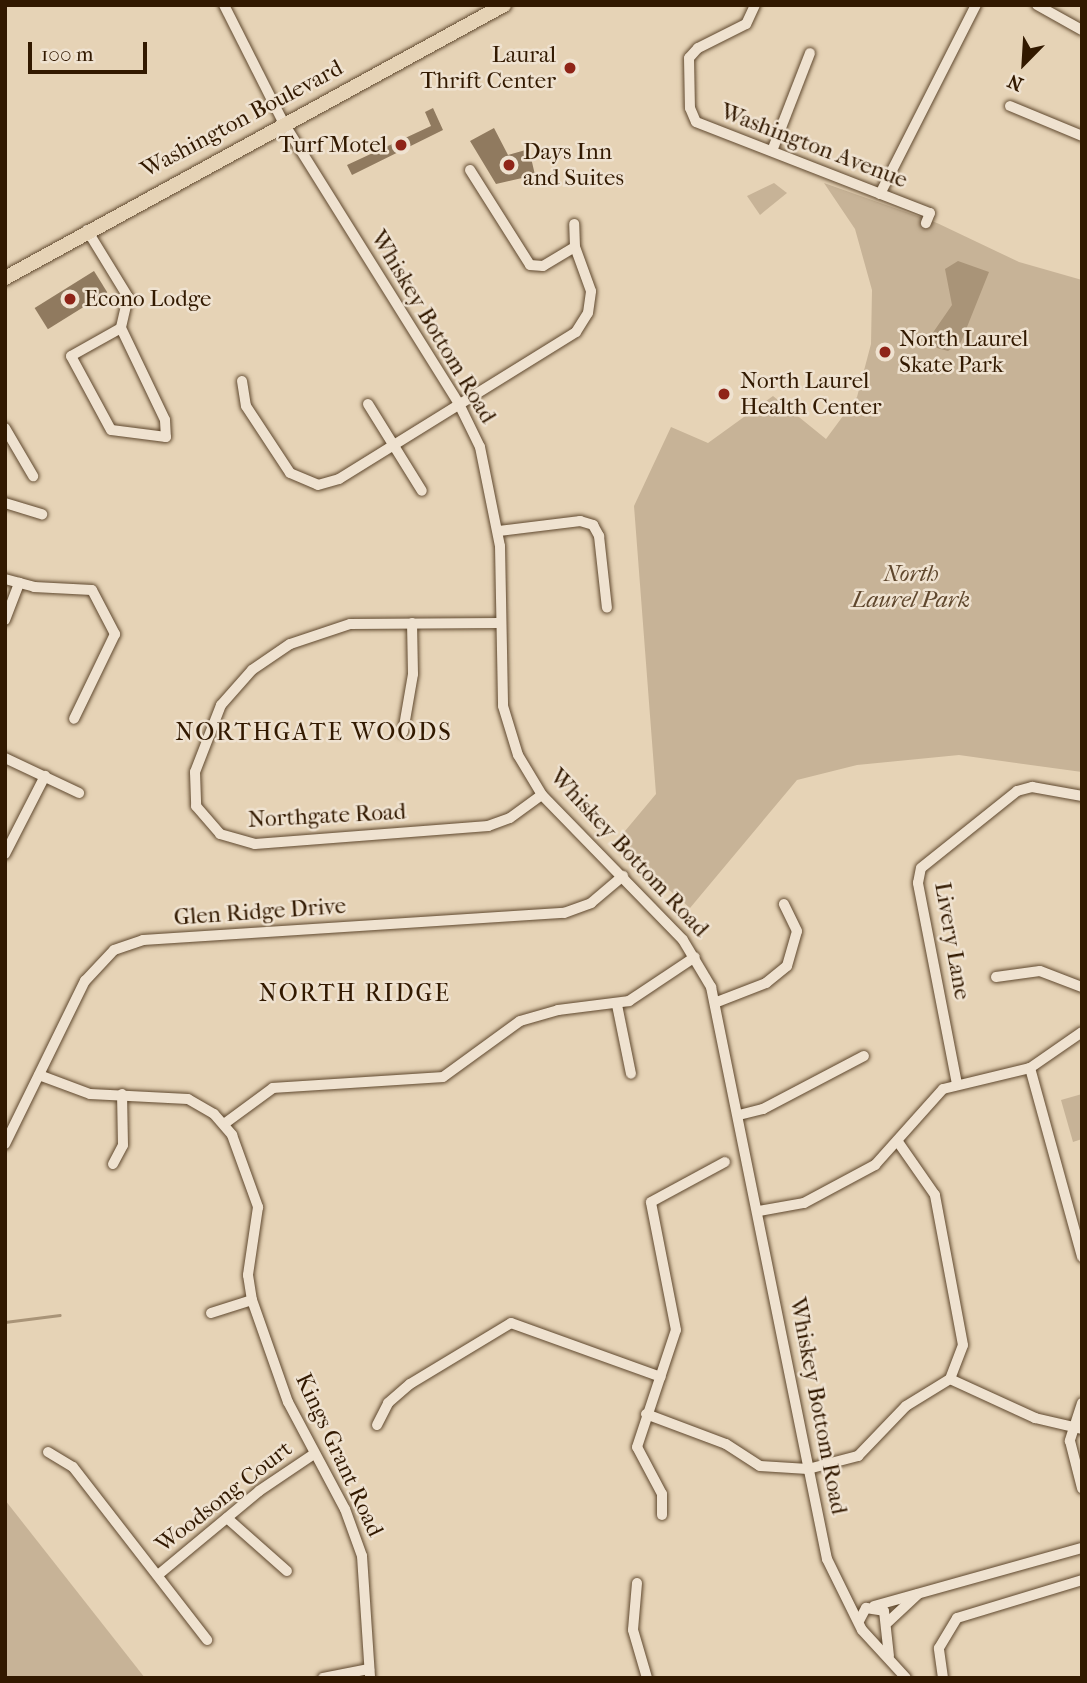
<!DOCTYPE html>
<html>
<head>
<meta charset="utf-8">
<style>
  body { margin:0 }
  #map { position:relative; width:1087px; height:1683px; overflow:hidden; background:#e6d3b6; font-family:"IM FELL French Canon",serif }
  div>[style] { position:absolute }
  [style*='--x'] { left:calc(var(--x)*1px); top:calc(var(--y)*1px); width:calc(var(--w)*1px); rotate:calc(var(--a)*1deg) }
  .green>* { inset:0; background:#c7b397 }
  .water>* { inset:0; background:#a99478 }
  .stream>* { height:2.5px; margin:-1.25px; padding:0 1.25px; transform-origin:1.25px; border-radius:1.25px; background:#a99478 }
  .building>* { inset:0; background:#907a5f; transform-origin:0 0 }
  .roads { filter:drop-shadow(0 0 2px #5f482e) drop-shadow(0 0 2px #5f482e) }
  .minor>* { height:10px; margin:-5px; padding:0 5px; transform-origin:5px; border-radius:5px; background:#efe2d0 }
  .major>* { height:14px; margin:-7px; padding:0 7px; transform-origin:7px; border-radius:7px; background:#e6d3b6 }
  .dots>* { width:19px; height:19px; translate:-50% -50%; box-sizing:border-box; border:4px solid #efe2d0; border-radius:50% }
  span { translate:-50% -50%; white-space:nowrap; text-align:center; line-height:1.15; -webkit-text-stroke:5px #efe2d0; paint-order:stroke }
  .poi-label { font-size:23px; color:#321900 }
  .right { translate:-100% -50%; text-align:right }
  .left { translate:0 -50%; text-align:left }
  .street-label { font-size:23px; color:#321900 }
  .park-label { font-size:23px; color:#5f472d; font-style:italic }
  .neighbourhood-label { font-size:24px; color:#321900; letter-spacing:2px }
  .frame { position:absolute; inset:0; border:7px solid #321900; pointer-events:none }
  .north { position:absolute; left:989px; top:28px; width:70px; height:70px; -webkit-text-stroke:5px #efe2d0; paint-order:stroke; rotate:204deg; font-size:19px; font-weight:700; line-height:28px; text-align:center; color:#321900 }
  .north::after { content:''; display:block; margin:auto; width:24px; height:32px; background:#321900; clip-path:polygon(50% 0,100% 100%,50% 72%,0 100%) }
  .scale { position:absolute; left:28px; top:42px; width:119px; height:32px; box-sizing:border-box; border:4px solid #321900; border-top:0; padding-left:9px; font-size:21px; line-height:24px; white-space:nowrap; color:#321900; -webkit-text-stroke:5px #efe2d0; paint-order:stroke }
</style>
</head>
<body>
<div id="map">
  <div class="green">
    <div style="clip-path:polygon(774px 183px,787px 193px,760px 215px,747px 196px)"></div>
    <div style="clip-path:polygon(824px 183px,937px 223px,1019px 262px,1082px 280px,1082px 772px,959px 755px,857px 765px,797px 780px,690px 908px,615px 843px,656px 794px,634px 506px,671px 427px,708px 443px,773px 396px,826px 439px,857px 397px,871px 344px,872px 290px,855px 229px)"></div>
    <div style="clip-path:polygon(1082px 1094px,1082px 1139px,1073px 1142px,1061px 1100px)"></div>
    <div style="clip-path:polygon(5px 1500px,145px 1678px,5px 1678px)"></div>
  </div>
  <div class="water">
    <div style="clip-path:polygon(958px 261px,989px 272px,961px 342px,948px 351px,937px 348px,932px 334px,952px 305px,945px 269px)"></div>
  </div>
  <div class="stream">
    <div style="--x:5;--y:1322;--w:55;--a:-7.3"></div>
  </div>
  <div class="building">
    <div style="clip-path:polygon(433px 108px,443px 130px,352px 175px,347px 165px,431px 126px,425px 112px)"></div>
    <div style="clip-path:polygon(494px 128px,508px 155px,529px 149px,535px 175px,496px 184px,470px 141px)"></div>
    <div style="left:94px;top:271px;width:25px;height:70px;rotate:58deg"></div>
  </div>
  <div class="roads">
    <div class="minor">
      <div style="--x:224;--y:5;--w:131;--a:63.2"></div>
      <div style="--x:283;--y:122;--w:332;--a:58"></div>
      <div style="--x:459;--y:404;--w:48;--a:64"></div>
      <div style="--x:480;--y:447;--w:101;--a:78.6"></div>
      <div style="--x:500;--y:546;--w:160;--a:88.9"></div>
      <div style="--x:503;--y:706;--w:51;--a:73"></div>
      <div style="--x:518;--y:755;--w:47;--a:59"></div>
      <div style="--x:542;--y:795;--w:202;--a:45.8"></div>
      <div style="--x:683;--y:940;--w:55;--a:59.2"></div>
      <div style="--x:711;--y:987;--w:584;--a:78.54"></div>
      <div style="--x:827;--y:1559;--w:79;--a:63.8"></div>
      <div style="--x:862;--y:1630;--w:65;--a:47.5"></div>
      <div style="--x:755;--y:5;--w:21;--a:115"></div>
      <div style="--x:746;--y:24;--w:54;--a:153.4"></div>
      <div style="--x:698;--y:48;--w:13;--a:132"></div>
      <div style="--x:689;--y:58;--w:50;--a:88.9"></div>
      <div style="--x:690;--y:108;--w:15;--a:67"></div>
      <div style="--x:696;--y:122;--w:251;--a:21.3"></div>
      <div style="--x:930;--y:213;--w:11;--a:112"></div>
      <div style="--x:1037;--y:5;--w:51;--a:29.1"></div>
      <div style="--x:1010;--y:106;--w:78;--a:22.6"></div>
      <div style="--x:772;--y:151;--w:105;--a:-68.8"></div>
      <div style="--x:470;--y:170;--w:112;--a:57.7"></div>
      <div style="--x:530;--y:265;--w:13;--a:4"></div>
      <div style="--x:543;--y:266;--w:37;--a:-31"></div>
      <div style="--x:880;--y:194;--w:212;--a:-63.1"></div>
      <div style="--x:87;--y:230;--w:79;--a:58.5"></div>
      <div style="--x:128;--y:297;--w:32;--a:103"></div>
      <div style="--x:121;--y:328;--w:102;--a:64.4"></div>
      <div style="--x:165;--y:420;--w:17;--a:87"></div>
      <div style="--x:166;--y:437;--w:55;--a:-172.7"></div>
      <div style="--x:111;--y:430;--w:84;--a:-118.4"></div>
      <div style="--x:71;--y:356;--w:57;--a:-29.2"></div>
      <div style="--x:242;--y:381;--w:25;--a:81"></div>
      <div style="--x:246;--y:406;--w:80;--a:56.7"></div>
      <div style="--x:290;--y:473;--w:30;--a:23"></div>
      <div style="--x:318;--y:485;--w:22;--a:-16"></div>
      <div style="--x:339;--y:479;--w:279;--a:-31.8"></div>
      <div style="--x:576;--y:332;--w:22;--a:-58"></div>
      <div style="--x:588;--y:313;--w:22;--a:-82"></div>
      <div style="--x:591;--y:291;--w:47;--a:-110"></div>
      <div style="--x:575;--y:247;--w:23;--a:-92"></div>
      <div style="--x:368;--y:404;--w:102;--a:58.2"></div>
      <div style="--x:5;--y:428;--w:56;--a:59.7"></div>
      <div style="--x:5;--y:503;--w:39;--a:17"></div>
      <div style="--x:499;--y:531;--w:82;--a:-7"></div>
      <div style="--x:580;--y:521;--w:14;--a:17"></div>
      <div style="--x:593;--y:525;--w:13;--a:61"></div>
      <div style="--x:599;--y:536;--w:72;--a:83.7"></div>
      <div style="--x:5;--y:579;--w:30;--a:15"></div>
      <div style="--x:34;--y:587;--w:58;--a:3"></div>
      <div style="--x:92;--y:590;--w:50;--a:62.4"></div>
      <div style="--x:115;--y:634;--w:94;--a:115.8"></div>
      <div style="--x:5;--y:620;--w:40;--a:-69"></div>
      <div style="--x:500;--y:623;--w:150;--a:179.6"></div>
      <div style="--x:350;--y:624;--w:63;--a:161.6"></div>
      <div style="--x:290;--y:644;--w:46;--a:145.6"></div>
      <div style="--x:252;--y:670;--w:47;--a:131.5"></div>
      <div style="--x:221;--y:705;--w:72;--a:111.2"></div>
      <div style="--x:195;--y:772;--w:34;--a:88"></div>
      <div style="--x:196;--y:806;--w:37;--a:49"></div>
      <div style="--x:220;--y:834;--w:36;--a:16"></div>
      <div style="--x:255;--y:844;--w:234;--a:-4.4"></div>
      <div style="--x:488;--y:826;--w:23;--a:-20"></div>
      <div style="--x:510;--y:818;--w:39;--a:-36"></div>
      <div style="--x:403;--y:732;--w:59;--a:-80.2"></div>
      <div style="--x:413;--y:674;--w:51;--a:-91.1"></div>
      <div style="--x:5;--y:758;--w:82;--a:25.3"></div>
      <div style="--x:5;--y:854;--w:88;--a:-62.9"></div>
      <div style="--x:996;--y:977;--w:44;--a:-7.8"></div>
      <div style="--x:1040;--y:971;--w:45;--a:20.9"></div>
      <div style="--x:717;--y:1002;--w:53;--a:-21.2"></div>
      <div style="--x:766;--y:983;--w:27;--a:-39"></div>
      <div style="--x:787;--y:966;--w:36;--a:-74"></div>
      <div style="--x:797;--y:931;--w:30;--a:-116"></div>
      <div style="--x:617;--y:1005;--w:70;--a:78.5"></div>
      <div style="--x:1030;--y:1068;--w:196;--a:74.6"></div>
      <div style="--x:39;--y:1075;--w:54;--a:20.4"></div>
      <div style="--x:90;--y:1094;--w:98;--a:2.9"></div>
      <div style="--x:188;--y:1099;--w:30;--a:30"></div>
      <div style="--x:214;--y:1114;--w:28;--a:49"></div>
      <div style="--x:232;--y:1135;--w:77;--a:70.1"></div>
      <div style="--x:258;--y:1207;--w:69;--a:98.4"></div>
      <div style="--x:248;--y:1275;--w:25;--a:81"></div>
      <div style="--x:252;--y:1300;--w:108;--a:70.6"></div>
      <div style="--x:288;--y:1402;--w:121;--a:62"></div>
      <div style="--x:345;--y:1509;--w:50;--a:70.1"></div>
      <div style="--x:362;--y:1556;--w:122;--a:86.2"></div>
      <div style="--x:957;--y:1084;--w:205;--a:-101"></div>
      <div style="--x:918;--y:883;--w:15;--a:-79"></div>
      <div style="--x:921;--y:868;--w:123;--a:-38.7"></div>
      <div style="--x:1017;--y:791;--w:16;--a:-15"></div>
      <div style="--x:1032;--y:787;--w:51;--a:10.2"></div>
      <div style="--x:739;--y:1115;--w:25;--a:-14"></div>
      <div style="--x:763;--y:1109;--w:114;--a:-27.7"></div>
      <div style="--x:224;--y:1124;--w:61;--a:-36.3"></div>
      <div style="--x:273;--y:1088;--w:170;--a:-3.7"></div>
      <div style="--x:443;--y:1077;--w:95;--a:-36"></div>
      <div style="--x:520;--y:1021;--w:40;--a:-16"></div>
      <div style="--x:558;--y:1010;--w:72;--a:-7.2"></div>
      <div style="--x:629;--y:1001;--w:79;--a:-33.7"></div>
      <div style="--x:5;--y:1144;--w:182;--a:-63.9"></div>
      <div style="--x:85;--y:981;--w:42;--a:-46.9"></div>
      <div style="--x:114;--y:950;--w:31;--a:-19"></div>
      <div style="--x:143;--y:940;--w:422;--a:-3.7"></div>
      <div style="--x:564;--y:913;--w:29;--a:-20"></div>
      <div style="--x:591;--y:903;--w:42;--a:-40.2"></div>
      <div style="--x:113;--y:1164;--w:21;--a:-62"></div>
      <div style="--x:123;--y:1145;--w:51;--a:-91.1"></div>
      <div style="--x:759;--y:1211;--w:46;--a:-10.1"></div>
      <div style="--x:804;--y:1203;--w:81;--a:-28.2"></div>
      <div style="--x:875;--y:1165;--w:102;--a:-48.2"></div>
      <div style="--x:943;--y:1089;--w:89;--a:-13.6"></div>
      <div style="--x:1030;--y:1068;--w:63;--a:-34.7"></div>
      <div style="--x:211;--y:1313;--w:43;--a:-17.6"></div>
      <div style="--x:950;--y:1379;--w:94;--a:24.6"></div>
      <div style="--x:1035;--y:1418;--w:48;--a:13.2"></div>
      <div style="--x:1082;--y:1403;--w:40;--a:108"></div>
      <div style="--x:1070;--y:1441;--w:49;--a:75.7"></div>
      <div style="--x:646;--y:1414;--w:85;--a:20.6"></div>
      <div style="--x:726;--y:1444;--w:40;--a:32.9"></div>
      <div style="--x:760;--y:1466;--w:48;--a:3.6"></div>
      <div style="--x:808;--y:1469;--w:52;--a:-14.6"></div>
      <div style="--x:858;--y:1456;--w:69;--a:-46.2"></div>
      <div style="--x:906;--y:1406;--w:52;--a:-31.5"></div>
      <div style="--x:950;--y:1379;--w:36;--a:-69"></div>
      <div style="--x:963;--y:1345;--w:153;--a:-100.6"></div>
      <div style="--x:935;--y:1195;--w:65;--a:-124.9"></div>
      <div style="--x:377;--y:1425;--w:25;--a:-63"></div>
      <div style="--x:388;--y:1403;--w:29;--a:-41"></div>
      <div style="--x:410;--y:1384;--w:118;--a:-31.1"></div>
      <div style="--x:511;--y:1323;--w:159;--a:19.8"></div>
      <div style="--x:48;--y:1452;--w:29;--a:31"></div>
      <div style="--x:73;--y:1467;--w:219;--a:52.2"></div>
      <div style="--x:662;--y:1515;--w:21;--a:-90"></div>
      <div style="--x:662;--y:1494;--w:53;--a:-118"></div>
      <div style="--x:637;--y:1447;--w:123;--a:-71.6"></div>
      <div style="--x:676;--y:1330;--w:130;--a:-101.1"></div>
      <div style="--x:651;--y:1202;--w:84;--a:-28.4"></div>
      <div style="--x:227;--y:1518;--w:80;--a:41.5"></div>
      <div style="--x:158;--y:1575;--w:131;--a:-39.7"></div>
      <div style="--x:259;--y:1491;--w:66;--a:-33.9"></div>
      <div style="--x:637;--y:1583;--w:47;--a:94.9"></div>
      <div style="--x:633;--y:1630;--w:50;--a:73.7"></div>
      <div style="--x:874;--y:1606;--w:216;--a:-15.6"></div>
      <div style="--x:859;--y:1621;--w:15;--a:-62"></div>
      <div style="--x:866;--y:1608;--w:18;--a:9"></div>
      <div style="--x:884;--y:1611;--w:45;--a:83.7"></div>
      <div style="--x:888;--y:1622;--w:41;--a:-43"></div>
      <div style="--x:323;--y:1678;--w:47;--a:-11.1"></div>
      <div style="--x:943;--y:1678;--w:30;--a:-98"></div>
      <div style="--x:939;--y:1648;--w:35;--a:-59"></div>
      <div style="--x:957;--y:1618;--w:131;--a:-16.9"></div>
    </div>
    <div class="major">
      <div style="--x:5;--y:278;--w:569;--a:-28.68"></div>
    </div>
  </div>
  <div class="dots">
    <div style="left:570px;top:68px;background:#8f2418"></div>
    <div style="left:401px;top:145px;background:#8f2418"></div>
    <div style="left:509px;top:165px;background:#8f2418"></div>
    <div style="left:70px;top:299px;background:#8f2418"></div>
    <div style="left:885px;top:352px;background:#8f2418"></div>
    <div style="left:724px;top:394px;background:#8f2418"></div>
  </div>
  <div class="poi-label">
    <span class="right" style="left:556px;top:68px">Laural<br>Thrift Center</span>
    <span class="right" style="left:387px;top:145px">Turf Motel</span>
    <span class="left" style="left:523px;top:165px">Days Inn<br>and Suites</span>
    <span class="left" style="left:84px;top:299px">Econo Lodge</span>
    <span class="left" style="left:899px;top:352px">North Laurel<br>Skate Park</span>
    <span class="left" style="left:740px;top:394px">North Laurel<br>Health Center</span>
  </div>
  <div class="street-label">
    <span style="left:242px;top:119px;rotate:-28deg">Washington Boulevard</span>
    <span style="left:814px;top:146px;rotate:21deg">Washington Avenue</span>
    <span style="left:433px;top:327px;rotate:59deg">Whiskey Bottom Road</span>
    <span style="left:327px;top:816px;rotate:-3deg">Northgate Road</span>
    <span style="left:629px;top:853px;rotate:47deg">Whiskey Bottom Road</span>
    <span style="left:260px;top:912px;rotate:-4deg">Glen Ridge Drive</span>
    <span style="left:952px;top:941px;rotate:80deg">Livery Lane</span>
    <span style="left:818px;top:1406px;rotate:79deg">Whiskey Bottom Road</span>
    <span style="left:339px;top:1455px;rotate:65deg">Kings Grant Road</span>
    <span style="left:224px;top:1497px;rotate:-38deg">Woodsong Court</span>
  </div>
  <div class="park-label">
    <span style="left:911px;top:587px">North<br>Laurel Park</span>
  </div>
  <div class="neighbourhood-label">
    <span style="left:314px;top:733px">NORTHGATE WOODS</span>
    <span style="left:355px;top:994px">NORTH RIDGE</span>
  </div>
  <div class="frame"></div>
  <div class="north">N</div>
  <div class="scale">100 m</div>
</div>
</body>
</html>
